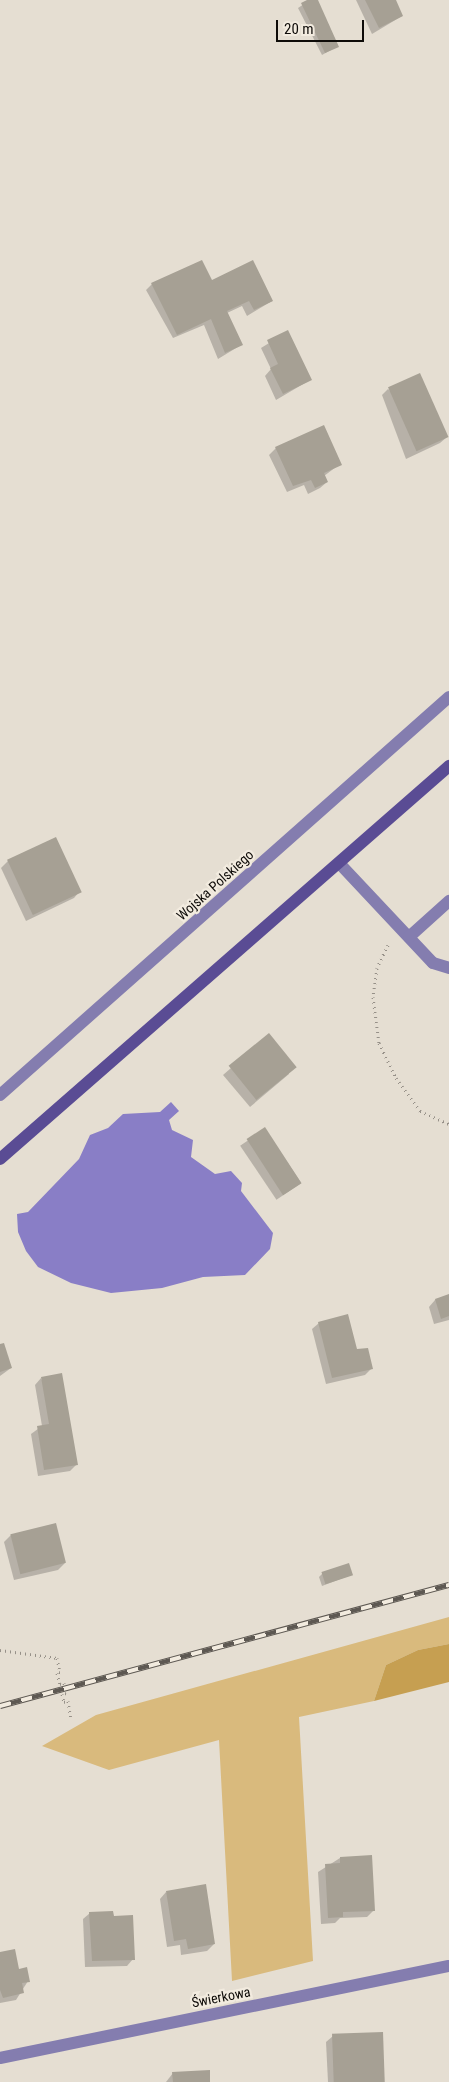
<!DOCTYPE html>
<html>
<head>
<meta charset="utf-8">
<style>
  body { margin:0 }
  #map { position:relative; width:449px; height:2082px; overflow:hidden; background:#e5ded2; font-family:"Roboto Condensed",sans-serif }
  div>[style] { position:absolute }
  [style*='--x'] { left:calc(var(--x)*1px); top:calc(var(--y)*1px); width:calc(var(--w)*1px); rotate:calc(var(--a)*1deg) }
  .green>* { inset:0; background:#d9ba7d }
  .forest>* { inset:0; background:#c69f51 }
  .water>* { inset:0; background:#897ec6 }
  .shadow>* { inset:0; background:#0003; transform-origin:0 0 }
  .building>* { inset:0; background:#a6a094; transform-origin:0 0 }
  .path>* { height:3px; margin-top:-1.5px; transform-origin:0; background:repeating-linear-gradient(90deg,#969088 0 1px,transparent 0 5px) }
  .lane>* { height:12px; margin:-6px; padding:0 6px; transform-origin:6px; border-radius:6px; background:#847daf }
  .street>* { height:12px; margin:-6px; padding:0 6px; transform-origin:6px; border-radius:6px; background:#847daf }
  .secondary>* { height:12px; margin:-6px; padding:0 6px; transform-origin:6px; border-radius:6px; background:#5a4c94 }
  .rail>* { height:5.5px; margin-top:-2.75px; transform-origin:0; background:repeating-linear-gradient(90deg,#f2ebdf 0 11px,#5d5852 0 22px); box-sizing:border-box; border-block:1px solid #5d5852 }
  span { translate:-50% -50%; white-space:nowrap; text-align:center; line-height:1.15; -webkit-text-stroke:4.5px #f2ebdf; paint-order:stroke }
  .street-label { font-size:14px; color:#0e0b08 }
  .scale { position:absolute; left:276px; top:20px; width:88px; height:22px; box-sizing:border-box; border:2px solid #0e0b08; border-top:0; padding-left:6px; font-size:15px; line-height:18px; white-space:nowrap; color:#0e0b08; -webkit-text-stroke:4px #f2ebdf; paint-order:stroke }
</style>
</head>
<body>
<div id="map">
  <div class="green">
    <div style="clip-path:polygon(449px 1617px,449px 1644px,418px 1650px,386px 1665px,374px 1701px,299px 1717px,313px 1961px,232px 1981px,219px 1740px,109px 1770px,42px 1746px,96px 1715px)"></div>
  </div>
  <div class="forest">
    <div style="clip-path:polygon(449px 1644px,449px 1682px,374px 1701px,386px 1665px,418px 1650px)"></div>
  </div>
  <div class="water">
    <div style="clip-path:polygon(171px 1102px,179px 1111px,169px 1120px,172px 1130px,193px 1140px,191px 1157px,215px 1174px,231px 1171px,242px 1183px,241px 1191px,273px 1233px,270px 1249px,245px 1275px,203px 1277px,162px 1288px,111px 1293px,71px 1283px,38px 1267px,26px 1251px,18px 1232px,17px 1214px,28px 1212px,79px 1159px,90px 1135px,108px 1128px,123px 1114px,160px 1112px)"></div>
  </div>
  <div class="shadow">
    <div style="clip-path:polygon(310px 0,317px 0,338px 46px,322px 55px,298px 8px)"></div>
    <div style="clip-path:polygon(356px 0,394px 0,402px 16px,372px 34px)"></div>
    <div style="clip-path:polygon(211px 282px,272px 301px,247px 316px,242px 306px,227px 313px,241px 345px,218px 359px,204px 325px,173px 338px,146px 290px,152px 284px)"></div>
    <div style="clip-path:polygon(287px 332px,310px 380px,276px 400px,265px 376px,271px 369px,261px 348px)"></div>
    <div style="clip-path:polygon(388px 389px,447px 437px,440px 443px,406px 459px,382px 395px)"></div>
    <div style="clip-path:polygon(276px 448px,340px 464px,324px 476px,327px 482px,320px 488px,308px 494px,304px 485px,287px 492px,269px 455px)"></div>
    <div style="clip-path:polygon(55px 839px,80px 891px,74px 898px,26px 921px,1px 868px,8px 861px)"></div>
    <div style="clip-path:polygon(269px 1035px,289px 1074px,250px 1107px,223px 1075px)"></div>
    <div style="left:265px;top:1129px;width:65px;height:30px;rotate:56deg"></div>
    <div style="clip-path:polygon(449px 1296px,449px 1320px,434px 1324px,429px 1307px,435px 1300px)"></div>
    <div style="clip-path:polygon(319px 1323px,356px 1350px,371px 1369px,365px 1375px,326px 1384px,312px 1329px)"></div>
    <div style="clip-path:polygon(0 1345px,11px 1368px,0 1376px)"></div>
    <div style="clip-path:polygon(41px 1378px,77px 1464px,70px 1471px,38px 1476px,31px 1434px,42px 1426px,35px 1385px)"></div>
    <div style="clip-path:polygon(11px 1535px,65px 1563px,58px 1570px,14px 1580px,4px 1542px)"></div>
    <div style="clip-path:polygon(322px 1574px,351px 1575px,322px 1586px,319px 1577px)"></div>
    <div style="clip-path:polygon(340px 1858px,374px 1910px,367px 1917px,340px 1918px,335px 1923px,321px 1924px,318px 1872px)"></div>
    <div style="clip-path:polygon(166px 1892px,214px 1944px,207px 1951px,181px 1955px,180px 1945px,167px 1947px,160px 1899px)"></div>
    <div style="clip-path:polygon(90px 1913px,133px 1959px,127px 1966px,85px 1967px,83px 1919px)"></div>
    <div style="clip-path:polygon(0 1953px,28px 1981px,16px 2000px,0 2003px)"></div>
    <div style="clip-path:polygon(333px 2036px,383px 2082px,328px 2082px,326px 2042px)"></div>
    <div style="clip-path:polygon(173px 2073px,209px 2082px,166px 2082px)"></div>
  </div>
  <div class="building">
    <div style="clip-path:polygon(307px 0,318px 0,339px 47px,325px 53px,301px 3px)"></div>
    <div style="clip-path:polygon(365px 0,396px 0,403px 16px,379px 28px)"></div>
    <div style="clip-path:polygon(202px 260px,212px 280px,253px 260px,273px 301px,254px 310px,249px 301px,227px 311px,243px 345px,225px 353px,211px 319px,177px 335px,151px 283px)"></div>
    <div style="clip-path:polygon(288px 330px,312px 380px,283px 394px,270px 368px,278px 364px,267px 340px)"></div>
    <div style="left:420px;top:373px;width:70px;height:35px;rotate:66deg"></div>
    <div style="clip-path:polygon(324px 425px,342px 465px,324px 473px,328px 482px,315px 488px,311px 480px,293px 486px,275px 447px)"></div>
    <div style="left:56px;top:837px;width:61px;height:54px;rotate:65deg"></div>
    <div style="left:269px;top:1033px;width:44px;height:52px;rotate:51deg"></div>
    <div style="left:265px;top:1127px;width:67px;height:22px;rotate:57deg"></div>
    <div style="clip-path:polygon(449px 1294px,449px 1316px,441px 1319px,435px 1299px)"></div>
    <div style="clip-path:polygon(348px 1314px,357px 1349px,368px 1348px,373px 1369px,332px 1378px,318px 1322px)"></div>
    <div style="clip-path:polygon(4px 1343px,12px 1368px,0 1372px,0 1344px)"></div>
    <div style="clip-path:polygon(62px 1373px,78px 1465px,44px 1470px,37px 1426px,49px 1424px,41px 1377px)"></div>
    <div style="left:56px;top:1523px;width:41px;height:47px;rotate:76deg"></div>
    <div style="left:349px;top:1563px;width:13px;height:29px;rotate:72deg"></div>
    <div style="clip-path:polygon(372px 1855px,375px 1911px,343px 1912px,343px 1917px,328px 1918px,325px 1864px,340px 1863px,340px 1857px)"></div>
    <div style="clip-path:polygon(206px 1884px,215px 1944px,188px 1949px,186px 1939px,174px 1941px,166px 1891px)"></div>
    <div style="clip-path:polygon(113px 1911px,114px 1916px,133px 1915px,135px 1960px,92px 1961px,89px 1912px)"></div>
    <div style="clip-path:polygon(15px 1949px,19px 1969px,27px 1967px,30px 1982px,22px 1983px,24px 1993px,3px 1998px,0 1990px,0 1952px)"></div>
    <div style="left:383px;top:2032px;width:50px;height:51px;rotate:88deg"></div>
    <div style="clip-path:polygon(210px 2070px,210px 2082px,173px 2082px,172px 2072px)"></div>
  </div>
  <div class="path">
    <div style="--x:388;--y:945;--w:25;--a:116"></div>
    <div style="--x:377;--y:968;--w:29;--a:98"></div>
    <div style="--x:373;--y:997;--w:46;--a:82.6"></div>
    <div style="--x:379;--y:1043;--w:39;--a:64"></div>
    <div style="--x:396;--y:1078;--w:41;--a:54"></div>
    <div style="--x:420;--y:1111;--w:32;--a:24"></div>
    <div style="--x:0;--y:1650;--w:58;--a:8"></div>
    <div style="--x:57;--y:1658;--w:14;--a:78"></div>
    <div style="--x:60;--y:1672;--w:3;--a:162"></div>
    <div style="--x:57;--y:1673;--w:11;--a:75"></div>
    <div style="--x:60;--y:1684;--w:4;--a:-14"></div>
    <div style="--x:64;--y:1683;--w:10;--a:79"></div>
    <div style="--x:66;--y:1693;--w:4;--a:166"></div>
    <div style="--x:62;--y:1694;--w:8;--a:76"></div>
    <div style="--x:64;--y:1702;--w:4;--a:-14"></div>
    <div style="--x:68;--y:1701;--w:19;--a:81"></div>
  </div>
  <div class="lane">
    <div style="--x:339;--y:863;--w:137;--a:46.8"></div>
    <div style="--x:433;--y:963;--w:17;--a:17"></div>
    <div style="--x:409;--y:937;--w:54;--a:-42"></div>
  </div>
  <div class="street">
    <div style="--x:0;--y:1095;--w:600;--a:-41.55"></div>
    <div style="--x:0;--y:2058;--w:458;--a:-11.6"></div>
  </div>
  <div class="secondary">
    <div style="--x:0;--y:1159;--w:597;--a:-41.19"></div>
  </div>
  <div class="rail">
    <div style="--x:0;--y:1706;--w:465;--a:-15.1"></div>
  </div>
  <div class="street-label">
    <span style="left:215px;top:885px;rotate:-42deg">Wojska Polskiego</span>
    <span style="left:221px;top:1997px;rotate:-11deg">Świerkowa</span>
  </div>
  <div class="scale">20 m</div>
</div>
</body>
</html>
